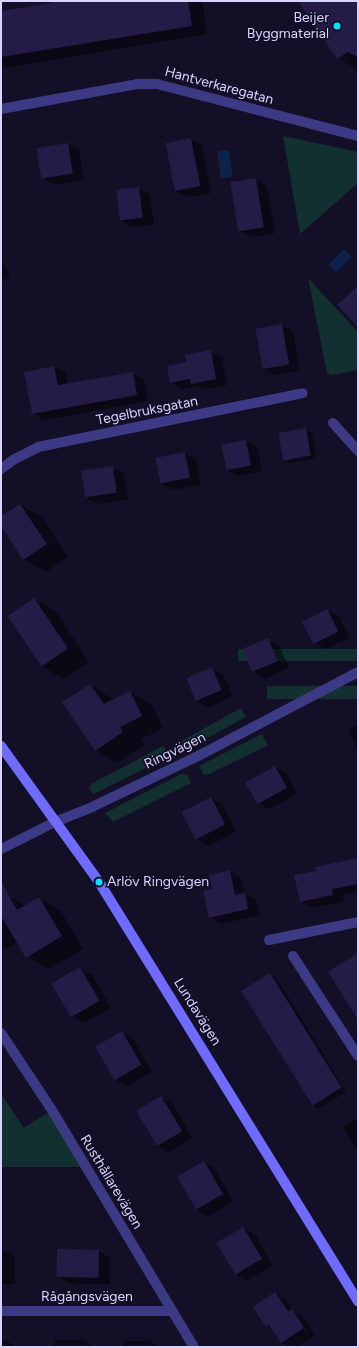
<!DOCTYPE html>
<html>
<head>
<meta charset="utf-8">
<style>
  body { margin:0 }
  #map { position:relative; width:359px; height:1348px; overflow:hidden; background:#130f26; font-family:Figtree,sans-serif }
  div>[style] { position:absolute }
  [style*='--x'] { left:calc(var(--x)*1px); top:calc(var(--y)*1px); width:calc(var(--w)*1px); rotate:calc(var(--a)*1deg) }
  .green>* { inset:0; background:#12302f; transform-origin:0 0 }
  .water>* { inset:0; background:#0c2248; transform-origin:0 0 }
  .shadow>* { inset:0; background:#0007 }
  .building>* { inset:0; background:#241b47; transform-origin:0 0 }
  .street>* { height:10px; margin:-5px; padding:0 5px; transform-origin:5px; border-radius:5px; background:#3d3a85 }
  .secondary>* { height:10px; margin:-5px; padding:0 5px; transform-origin:5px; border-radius:5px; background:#6f6bff }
  .dots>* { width:11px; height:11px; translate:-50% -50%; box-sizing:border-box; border:2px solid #130f26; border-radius:50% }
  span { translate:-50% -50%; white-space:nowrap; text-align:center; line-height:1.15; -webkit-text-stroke:3px #130f26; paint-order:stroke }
  .poi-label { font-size:14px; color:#d9d4ff }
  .right { translate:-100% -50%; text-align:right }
  .left { translate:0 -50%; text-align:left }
  .street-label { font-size:14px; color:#d9d4ff }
  .frame { position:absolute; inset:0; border:2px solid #d9d4ff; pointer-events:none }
</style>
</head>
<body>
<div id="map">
  <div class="green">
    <div style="clip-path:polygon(283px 136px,358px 152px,358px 183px,300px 234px)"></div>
    <div style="clip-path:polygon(308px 278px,358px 332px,358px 370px,332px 375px,327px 373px)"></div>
    <div style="left:358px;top:649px;width:12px;height:120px;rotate:90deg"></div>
    <div style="left:358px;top:686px;width:13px;height:91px;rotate:90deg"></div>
    <div style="left:241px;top:708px;width:10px;height:69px;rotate:61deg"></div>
    <div style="clip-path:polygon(262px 734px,268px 745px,207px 775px,203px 774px,199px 766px)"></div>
    <div style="clip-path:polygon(161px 747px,164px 747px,167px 753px,164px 759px,93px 794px,89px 788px,91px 784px)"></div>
    <div style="clip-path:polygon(181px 774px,187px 774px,191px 783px,113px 822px,105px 813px)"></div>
    <div style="clip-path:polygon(1px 1094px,24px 1128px,52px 1110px,86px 1167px,1px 1167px)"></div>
  </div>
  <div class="water">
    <div style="left:229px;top:150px;width:27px;height:12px;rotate:82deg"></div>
    <div style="left:344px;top:249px;width:11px;height:22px;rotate:45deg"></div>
  </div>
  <div class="shadow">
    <div style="clip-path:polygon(52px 1px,202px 1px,207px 34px,5px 68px,1px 66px,1px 12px,52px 4px)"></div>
    <div style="clip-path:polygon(300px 1px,358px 1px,358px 68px,357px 69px,338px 58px)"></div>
    <div style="clip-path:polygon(191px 139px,202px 145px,211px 193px,186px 197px,175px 191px)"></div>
    <div style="clip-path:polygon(68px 144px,79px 151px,84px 180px,54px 185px,42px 178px)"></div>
    <div style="clip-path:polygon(255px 179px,267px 186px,275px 233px,251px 237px,240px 231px)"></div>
    <div style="clip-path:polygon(139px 188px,150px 194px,154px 224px,132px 227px,121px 220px)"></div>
    <div style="clip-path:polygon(1px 259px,10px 276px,1px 281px)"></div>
    <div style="clip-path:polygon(282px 325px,293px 332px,300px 370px,274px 375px,263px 368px)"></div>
    <div style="clip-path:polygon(211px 352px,222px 358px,227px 385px,203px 389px,197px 386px,182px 389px,171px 382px,188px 363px)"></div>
    <div style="clip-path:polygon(54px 367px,66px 373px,68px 385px,133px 373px,144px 380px,148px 401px,44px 420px,33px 413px,25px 372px)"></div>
    <div style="clip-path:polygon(306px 429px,312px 433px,316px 458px,290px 463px,284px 460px)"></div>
    <div style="clip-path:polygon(246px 441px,258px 448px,262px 472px,238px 476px,227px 470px,222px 446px)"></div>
    <div style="clip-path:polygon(185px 453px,196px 459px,201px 485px,172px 490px,161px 483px)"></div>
    <div style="clip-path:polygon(112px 467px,124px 473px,128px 499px,99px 504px,87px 498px)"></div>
    <div style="clip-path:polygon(20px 505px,42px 517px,68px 557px,46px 572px,24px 559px,1px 524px,1px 518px)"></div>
    <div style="clip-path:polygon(35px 600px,56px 612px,89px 662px,63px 679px,42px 666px)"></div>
    <div style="clip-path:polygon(327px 610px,339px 616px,349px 638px,325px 649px,314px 642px)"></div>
    <div style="clip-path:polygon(268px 640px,279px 646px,289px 667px,265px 679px,254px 672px)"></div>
    <div style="clip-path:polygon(212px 668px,223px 675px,233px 696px,209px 708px,198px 701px)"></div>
    <div style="clip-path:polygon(90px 685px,114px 700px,130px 692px,152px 705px,163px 728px,141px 739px,144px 745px,117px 763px,96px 750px)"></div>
    <div style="clip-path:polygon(358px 724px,358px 750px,348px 730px)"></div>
    <div style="clip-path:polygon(275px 767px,286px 773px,297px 794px,269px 809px,258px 802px)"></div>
    <div style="clip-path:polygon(211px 798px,222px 804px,236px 831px,209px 846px,198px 839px)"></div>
    <div style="clip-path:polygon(358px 859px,358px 892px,342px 895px,344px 901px,312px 908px,301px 901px,317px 871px)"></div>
    <div style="clip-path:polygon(230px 871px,241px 878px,245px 894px,256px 900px,259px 915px,221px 924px,210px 917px,213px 890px)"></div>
    <div style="clip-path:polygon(10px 897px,25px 906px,39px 898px,61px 911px,83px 949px,49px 969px,27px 957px,18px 942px,6px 949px,1px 946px,1px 902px)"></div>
    <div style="clip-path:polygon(80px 969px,92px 975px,111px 1008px,84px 1023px,73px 1017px)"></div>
    <div style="clip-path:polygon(270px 974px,276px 977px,346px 1092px,318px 1109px,313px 1105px)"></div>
    <div style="clip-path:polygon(122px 1032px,133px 1039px,152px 1072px,127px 1086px,116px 1080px)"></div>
    <div style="clip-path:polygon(161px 1098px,173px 1104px,192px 1138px,168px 1152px,157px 1145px,137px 1112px)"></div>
    <div style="clip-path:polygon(358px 1118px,358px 1152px,343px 1127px)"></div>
    <div style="clip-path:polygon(204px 1162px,215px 1169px,233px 1201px,208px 1216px,196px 1209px)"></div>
    <div style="clip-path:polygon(243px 1228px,255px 1234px,272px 1265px,246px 1281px,235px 1274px)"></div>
    <div style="clip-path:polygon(1px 1250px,15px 1257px,15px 1284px,1px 1284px)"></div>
    <div style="clip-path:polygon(99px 1251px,110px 1258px,110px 1284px,68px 1283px,57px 1276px)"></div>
    <div style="clip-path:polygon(evenodd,275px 1293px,286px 1300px,294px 1312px,303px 1317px,315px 1335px,297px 1347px,290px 1347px,282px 1343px,274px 1330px,267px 1326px,275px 1293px,295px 1316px,297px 1316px,308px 1332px,306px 1333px,295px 1316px)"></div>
    <div style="clip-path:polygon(1px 1340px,6px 1341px,17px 1347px,1px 1347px)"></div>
    <div style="clip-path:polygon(55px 1340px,83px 1340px,94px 1347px,54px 1347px)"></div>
    <div style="clip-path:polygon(124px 1341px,150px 1341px,160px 1347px,123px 1347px)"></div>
  </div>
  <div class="building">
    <div style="clip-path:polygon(51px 1px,188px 1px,192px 26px,1px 57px,1px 11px,51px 3px)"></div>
    <div style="clip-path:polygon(298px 1px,358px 1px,358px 57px,348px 52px,337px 59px)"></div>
    <div style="left:191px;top:138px;width:49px;height:26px;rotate:79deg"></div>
    <div style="left:68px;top:143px;width:31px;height:32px;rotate:81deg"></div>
    <div style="left:256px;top:178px;width:50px;height:26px;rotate:81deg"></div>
    <div style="left:139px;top:187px;width:31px;height:23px;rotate:83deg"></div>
    <div style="clip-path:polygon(358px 286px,358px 327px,337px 305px)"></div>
    <div style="left:282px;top:324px;width:41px;height:27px;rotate:80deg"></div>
    <div style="clip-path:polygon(211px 350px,216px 379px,191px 384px,190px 379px,170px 383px,167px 366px,187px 362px,185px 355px)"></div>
    <div style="clip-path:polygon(54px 366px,58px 385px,133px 372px,137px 395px,32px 414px,24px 372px)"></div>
    <div style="left:306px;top:428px;width:28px;height:28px;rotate:80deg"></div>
    <div style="left:246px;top:440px;width:26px;height:25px;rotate:79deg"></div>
    <div style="left:185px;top:452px;width:26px;height:30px;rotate:79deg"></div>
    <div style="left:113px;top:466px;width:27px;height:32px;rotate:82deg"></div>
    <div style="clip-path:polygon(20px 504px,47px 544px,23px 560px,1px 526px,1px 516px)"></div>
    <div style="left:34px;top:598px;width:61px;height:32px;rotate:56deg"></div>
    <div style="left:327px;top:609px;width:25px;height:28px;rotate:63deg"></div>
    <div style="left:268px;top:638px;width:25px;height:28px;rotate:67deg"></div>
    <div style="left:212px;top:667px;width:25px;height:28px;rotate:67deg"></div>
    <div style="clip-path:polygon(90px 684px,104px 704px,130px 691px,142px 716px,120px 727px,123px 732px,95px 751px,62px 702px)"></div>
    <div style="left:275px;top:766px;width:25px;height:34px;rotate:61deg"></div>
    <div style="left:211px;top:797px;width:31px;height:33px;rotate:63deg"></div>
    <div style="clip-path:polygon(358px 858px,358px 884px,332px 889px,333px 895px,300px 902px,294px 875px,316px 871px,315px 867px)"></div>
    <div style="clip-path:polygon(230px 870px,235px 895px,245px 893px,248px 909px,209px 918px,203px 891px,212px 889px,209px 875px)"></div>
    <div style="clip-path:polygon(1px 881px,17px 910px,39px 897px,62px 936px,26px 958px,1px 916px)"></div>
    <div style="clip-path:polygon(358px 953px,358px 1020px,328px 972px)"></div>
    <div style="left:80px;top:967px;width:39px;height:33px;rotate:60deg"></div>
    <div style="left:270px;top:973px;width:135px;height:34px;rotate:58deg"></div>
    <div style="left:122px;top:1031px;width:39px;height:31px;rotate:60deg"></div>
    <div style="left:161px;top:1096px;width:41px;height:29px;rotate:59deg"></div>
    <div style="left:204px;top:1161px;width:38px;height:31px;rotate:60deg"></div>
    <div style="left:243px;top:1227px;width:37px;height:31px;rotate:59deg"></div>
    <div style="left:57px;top:1249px;width:42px;height:28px;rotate:1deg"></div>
    <div style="clip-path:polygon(275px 1292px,288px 1311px,292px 1309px,304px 1328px,281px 1343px,269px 1325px,266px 1327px,253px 1307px)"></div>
  </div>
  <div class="street">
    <div style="--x:1;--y:109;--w:138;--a:-10.4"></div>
    <div style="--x:137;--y:84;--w:20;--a:0"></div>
    <div style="--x:157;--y:84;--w:208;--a:14.5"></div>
    <div style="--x:333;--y:423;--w:38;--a:48"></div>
    <div style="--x:1;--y:469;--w:15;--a:-37"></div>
    <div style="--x:13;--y:460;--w:28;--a:-27"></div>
    <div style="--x:38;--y:447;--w:270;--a:-11.5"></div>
    <div style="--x:1;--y:849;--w:60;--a:-26.6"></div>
    <div style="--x:55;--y:822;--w:40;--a:-22"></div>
    <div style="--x:92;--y:807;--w:120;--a:-25.7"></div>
    <div style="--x:200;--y:755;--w:178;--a:-27.7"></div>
    <div style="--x:269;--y:940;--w:91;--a:-11.4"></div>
    <div style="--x:293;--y:956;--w:119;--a:57"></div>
    <div style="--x:1;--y:1033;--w:92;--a:56.5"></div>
    <div style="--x:52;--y:1110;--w:276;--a:59.1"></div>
    <div style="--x:1;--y:1311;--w:171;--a:0"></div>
  </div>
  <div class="secondary">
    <div style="--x:1;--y:746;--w:168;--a:54.2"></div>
    <div style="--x:99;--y:882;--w:493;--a:58.3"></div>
  </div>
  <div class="dots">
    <div style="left:337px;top:26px;background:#00e5ff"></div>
    <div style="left:99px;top:882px;background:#00e5ff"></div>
  </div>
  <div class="poi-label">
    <span class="right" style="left:329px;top:26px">Beijer<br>Byggmaterial</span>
    <span class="left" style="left:107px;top:882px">Arlöv Ringvägen</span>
  </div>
  <div class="street-label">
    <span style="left:219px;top:86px;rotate:15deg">Hantverkaregatan</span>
    <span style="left:147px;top:411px;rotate:-11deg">Tegelbruksgatan</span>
    <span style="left:175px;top:751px;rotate:-26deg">Ringvägen</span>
    <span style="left:197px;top:1012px;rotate:58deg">Lundavägen</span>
    <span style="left:111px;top:1182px;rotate:59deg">Rusthållarevägen</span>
    <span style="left:87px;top:1297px">Rågångsvägen</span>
  </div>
  <div class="frame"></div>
</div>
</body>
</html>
